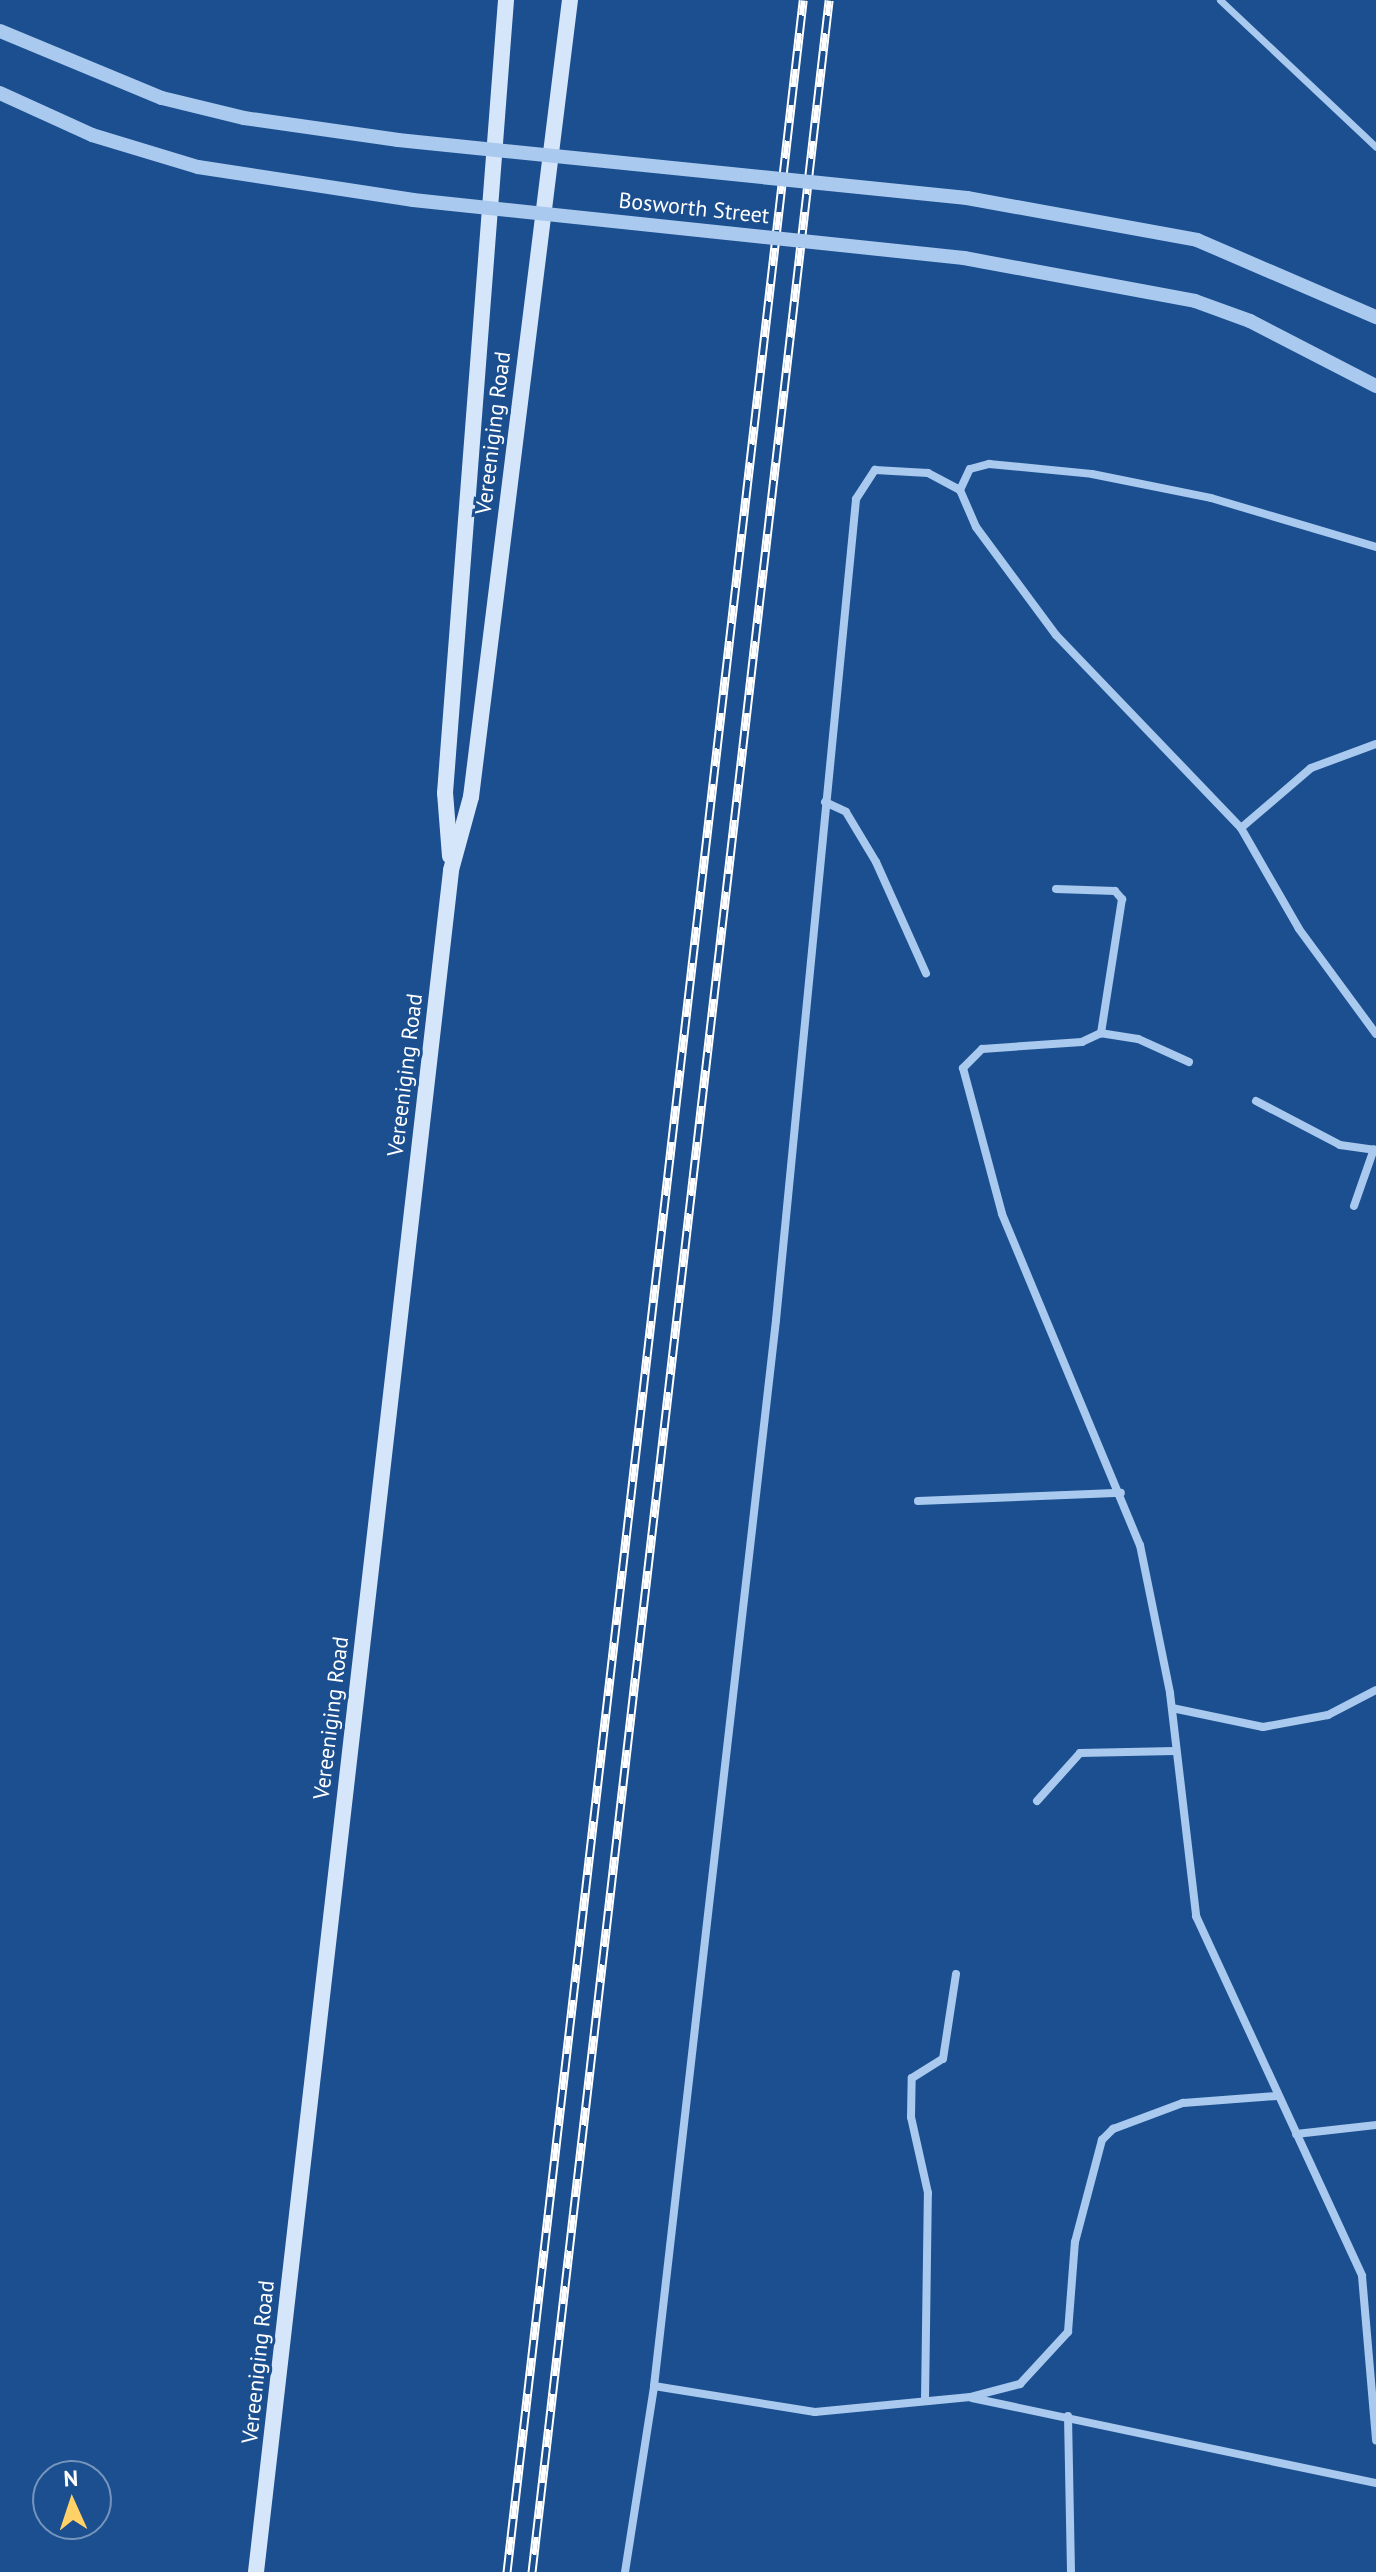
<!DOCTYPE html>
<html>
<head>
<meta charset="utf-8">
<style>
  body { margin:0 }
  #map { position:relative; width:1376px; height:2572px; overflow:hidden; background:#1b4f8f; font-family:"PT Sans",sans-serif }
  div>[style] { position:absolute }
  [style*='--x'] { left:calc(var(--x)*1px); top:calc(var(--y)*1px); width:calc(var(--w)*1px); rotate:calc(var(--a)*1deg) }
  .pedestrian>* { height:7px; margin:-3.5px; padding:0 3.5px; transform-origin:3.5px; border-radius:3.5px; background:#a9c9ee }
  .minor>* { height:8px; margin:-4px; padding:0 4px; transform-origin:4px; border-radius:4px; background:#a9c9ee }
  .tertiary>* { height:14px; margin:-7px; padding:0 7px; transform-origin:7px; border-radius:7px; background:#a9c9ee }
  .secondary>* { height:16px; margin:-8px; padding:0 8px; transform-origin:8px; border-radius:8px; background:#d6e6fa }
  .rail>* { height:9px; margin-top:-4.5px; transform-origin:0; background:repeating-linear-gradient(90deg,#1b4f8f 0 18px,#fff 0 36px); box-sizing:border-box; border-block:2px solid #fff }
  .tertiary-bridge>* { height:14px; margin:-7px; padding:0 7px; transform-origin:7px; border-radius:7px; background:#a9c9ee }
  span { translate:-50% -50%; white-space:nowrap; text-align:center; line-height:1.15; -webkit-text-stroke:6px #1b4f8f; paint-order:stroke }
  .street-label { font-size:22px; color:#fff }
  .north { position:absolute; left:32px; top:2460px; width:80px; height:80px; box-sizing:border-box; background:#1b4f8f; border:2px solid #7695bc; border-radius:50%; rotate:357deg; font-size:22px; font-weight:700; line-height:32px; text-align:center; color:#fff }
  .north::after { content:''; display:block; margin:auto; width:28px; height:36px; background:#ffd166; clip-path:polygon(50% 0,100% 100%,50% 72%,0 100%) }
</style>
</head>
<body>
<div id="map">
  <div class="pedestrian">
    <div style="--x:1220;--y:0;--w:214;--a:43.3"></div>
  </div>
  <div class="minor">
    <div style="--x:960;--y:490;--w:23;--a:-65"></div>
    <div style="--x:970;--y:469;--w:20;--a:-15"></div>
    <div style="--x:989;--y:464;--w:103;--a:5.5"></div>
    <div style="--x:1092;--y:474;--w:121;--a:11.4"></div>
    <div style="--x:1211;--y:498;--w:172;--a:16.5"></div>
    <div style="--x:825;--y:802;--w:23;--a:25"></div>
    <div style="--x:846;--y:812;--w:58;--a:59"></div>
    <div style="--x:876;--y:862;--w:122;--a:65.8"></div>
    <div style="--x:1241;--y:828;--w:92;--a:-40.6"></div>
    <div style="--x:1311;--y:768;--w:69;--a:-20.3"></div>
    <div style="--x:1056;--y:889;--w:59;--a:1.9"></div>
    <div style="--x:1115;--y:891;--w:11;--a:49"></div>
    <div style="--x:1122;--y:899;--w:136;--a:98.9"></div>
    <div style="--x:1189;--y:1062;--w:56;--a:-155.7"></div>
    <div style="--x:1138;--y:1039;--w:37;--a:-171"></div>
    <div style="--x:1101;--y:1033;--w:21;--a:155"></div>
    <div style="--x:1082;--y:1042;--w:100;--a:176"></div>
    <div style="--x:982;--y:1049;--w:27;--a:135"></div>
    <div style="--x:963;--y:1068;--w:151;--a:75"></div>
    <div style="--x:1002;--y:1214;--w:359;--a:67.4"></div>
    <div style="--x:1140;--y:1545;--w:151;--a:78.5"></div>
    <div style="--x:1170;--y:1693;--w:225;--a:83.3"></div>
    <div style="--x:1196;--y:1916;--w:396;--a:65.2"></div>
    <div style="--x:1362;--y:2276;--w:165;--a:85.1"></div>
    <div style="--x:1256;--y:1101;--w:95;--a:27.6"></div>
    <div style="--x:1340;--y:1145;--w:36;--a:8"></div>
    <div style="--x:1354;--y:1206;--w:60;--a:-70.7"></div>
    <div style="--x:918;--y:1501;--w:203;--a:-2.3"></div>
    <div style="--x:1172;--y:1708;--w:93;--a:11.8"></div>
    <div style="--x:1263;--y:1727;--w:66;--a:-10.5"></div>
    <div style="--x:1328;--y:1715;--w:54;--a:-27.5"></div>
    <div style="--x:1037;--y:1801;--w:64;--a:-48.1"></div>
    <div style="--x:1080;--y:1753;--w:95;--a:-1.2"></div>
    <div style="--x:1296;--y:2134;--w:81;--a:-6.4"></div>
    <div style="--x:654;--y:2386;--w:163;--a:9.2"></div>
    <div style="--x:815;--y:2412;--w:156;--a:-5.5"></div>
    <div style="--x:970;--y:2397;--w:52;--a:-14.6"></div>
    <div style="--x:1020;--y:2384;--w:71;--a:-47.3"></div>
    <div style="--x:1068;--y:2332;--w:90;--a:-85.6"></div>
    <div style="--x:1075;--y:2242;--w:106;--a:-75.2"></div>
    <div style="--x:1102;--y:2140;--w:16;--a:-45"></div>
    <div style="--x:1113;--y:2129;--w:75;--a:-20.4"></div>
    <div style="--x:1183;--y:2103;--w:94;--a:-4.3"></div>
    <div style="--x:972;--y:2398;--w:413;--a:11.9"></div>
    <div style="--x:925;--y:2400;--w:207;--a:-89.2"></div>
    <div style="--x:928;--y:2193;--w:78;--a:-102.6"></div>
    <div style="--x:911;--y:2117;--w:39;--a:-89"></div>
    <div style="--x:912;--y:2078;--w:36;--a:-32"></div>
    <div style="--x:943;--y:2059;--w:86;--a:-81.3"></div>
    <div style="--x:1068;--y:2416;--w:156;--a:88.9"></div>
    <div style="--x:625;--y:2572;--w:188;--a:-81.1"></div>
    <div style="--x:654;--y:2386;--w:1073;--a:-83.47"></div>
    <div style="--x:776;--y:1320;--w:825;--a:-84.43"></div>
    <div style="--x:856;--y:499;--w:35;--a:-57"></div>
    <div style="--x:875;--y:470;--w:53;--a:3.2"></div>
    <div style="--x:928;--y:473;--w:36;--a:28"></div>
    <div style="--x:960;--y:490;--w:40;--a:66.6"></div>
    <div style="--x:976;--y:527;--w:134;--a:53.5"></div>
    <div style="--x:1056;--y:635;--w:267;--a:46.2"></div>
    <div style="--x:1241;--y:828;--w:116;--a:60.1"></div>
    <div style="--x:1299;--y:929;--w:130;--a:53.7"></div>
  </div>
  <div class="tertiary">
    <div style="--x:0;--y:31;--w:175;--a:22.5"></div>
    <div style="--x:162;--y:98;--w:84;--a:13.7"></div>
    <div style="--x:244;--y:118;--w:156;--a:8.1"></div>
    <div style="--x:0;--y:93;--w:101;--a:24.5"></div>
    <div style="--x:92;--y:135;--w:111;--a:16.8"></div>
    <div style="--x:198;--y:167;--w:218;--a:8.7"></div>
    <div style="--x:967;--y:198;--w:234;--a:10.3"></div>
    <div style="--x:1197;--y:240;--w:195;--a:23.3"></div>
    <div style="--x:964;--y:258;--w:235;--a:10.5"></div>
    <div style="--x:1195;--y:301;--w:59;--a:20"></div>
    <div style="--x:1250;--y:321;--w:142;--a:27.3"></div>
  </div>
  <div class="secondary">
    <div style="--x:450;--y:856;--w:63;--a:-94.5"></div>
    <div style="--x:445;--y:793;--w:795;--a:-85.6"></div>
    <div style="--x:256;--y:2572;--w:1713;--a:-83.46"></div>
    <div style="--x:451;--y:870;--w:76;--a:-74.7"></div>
    <div style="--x:471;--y:797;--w:803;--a:-82.92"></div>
  </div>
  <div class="rail">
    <div style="--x:507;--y:2572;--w:2589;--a:-83.43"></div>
    <div style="--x:532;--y:2572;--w:2589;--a:-83.41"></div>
  </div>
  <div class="tertiary-bridge">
    <div style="--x:398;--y:140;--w:572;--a:5.82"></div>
    <div style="--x:413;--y:200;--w:554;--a:6.01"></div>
  </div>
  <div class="street-label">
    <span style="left:694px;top:208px;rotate:6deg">Bosworth Street</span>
    <span style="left:493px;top:433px;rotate:-83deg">Vereeniging Road</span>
    <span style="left:405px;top:1075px;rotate:-83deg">Vereeniging Road</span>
    <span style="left:331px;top:1718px;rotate:-83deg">Vereeniging Road</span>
    <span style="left:258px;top:2362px;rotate:-84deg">Vereeniging Road</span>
  </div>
  <div class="north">N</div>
</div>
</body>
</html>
